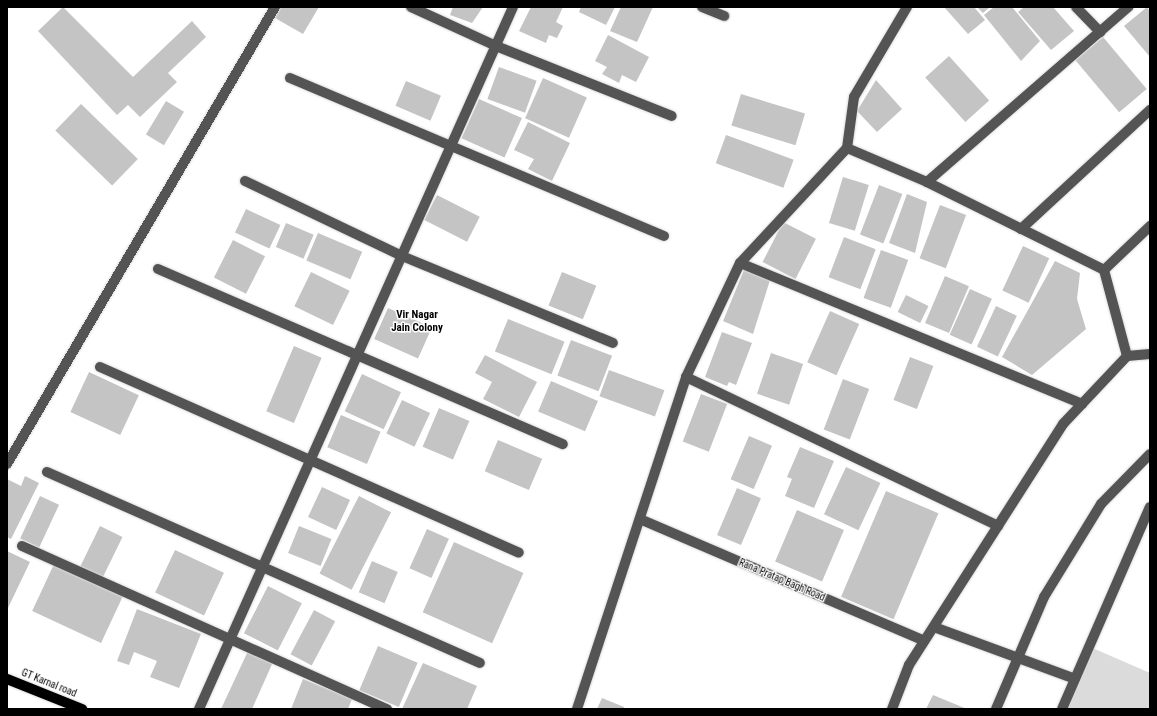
<!DOCTYPE html>
<html>
<head>
<meta charset="utf-8">
<style>
  body { margin:0 }
  #map { position:relative; width:1157px; height:716px; overflow:hidden; background:#fff; font-family:"Roboto Condensed",sans-serif }
  div>[style] { position:absolute }
  [style*='--x'] { left:calc(var(--x)*1px); top:calc(var(--y)*1px); width:calc(var(--w)*1px); rotate:calc(var(--a)*1deg) }
  .green>* { inset:0; background:#dbdbdb }
  .building>* { inset:0; background:#c4c4c4; transform-origin:0 0 }
  .roads { filter:drop-shadow(0 0 1px #dbdbdb) drop-shadow(0 0 1px #dbdbdb) }
  .minor>* { height:10px; margin:-5px; padding:0 5px; transform-origin:5px; border-radius:5px; background:#545454 }
  .major>* { height:10px; margin:-5px; padding:0 5px; transform-origin:5px; border-radius:5px; background:#000 }
  span { translate:-50% -50%; white-space:nowrap; text-align:center; line-height:1.15; -webkit-text-stroke:3px #fff; paint-order:stroke }
  .street-label { font-size:10px; color:#000 }
  .neighbourhood-label { font-size:11px; color:#000; font-weight:700 }
  .frame { position:absolute; inset:0; border:8px solid #000; pointer-events:none }
</style>
</head>
<body>
<div id="map">
  <div class="green">
    <div style="clip-path:polygon(1088px 646px,1150px 673px,1150px 709px,1062px 709px)"></div>
  </div>
  <div class="building">
    <div style="clip-path:polygon(63px 7px,133px 77px,192px 21px,206px 37px,168px 73px,177px 82px,140px 117px,128px 105px,117px 115px,38px 31px)"></div>
    <div style="clip-path:polygon(281px 7px,319px 7px,303px 34px,275px 18px)"></div>
    <div style="clip-path:polygon(453px 7px,483px 7px,472px 23px,450px 15px)"></div>
    <div style="clip-path:polygon(531px 7px,563px 7px,556px 22px,563px 26px,557px 38px,549px 35px,546px 43px,519px 31px)"></div>
    <div style="clip-path:polygon(581px 7px,615px 7px,606px 25px,579px 12px)"></div>
    <div style="clip-path:polygon(621px 7px,653px 7px,637px 42px,610px 31px)"></div>
    <div style="clip-path:polygon(944px 7px,974px 7px,985px 20px,968px 34px)"></div>
    <div style="clip-path:polygon(977px 7px,990px 7px,983px 13px)"></div>
    <div style="clip-path:polygon(994px 7px,1012px 7px,1040px 41px,1021px 61px,984px 15px)"></div>
    <div style="clip-path:polygon(1024px 7px,1053px 7px,1074px 31px,1051px 50px,1018px 12px)"></div>
    <div style="clip-path:polygon(1147px 7px,1150px 11px,1150px 57px,1124px 26px)"></div>
    <div style="clip-path:polygon(608px 35px,649px 57px,636px 82px,622px 75px,619px 83px,602px 74px,607px 67px,595px 61px)"></div>
    <div style="left:1103px;top:37px;width:68px;height:36px;rotate:50deg"></div>
    <div style="left:949px;top:56px;width:60px;height:32px;rotate:48deg"></div>
    <div style="left:499px;top:67px;width:40px;height:34px;rotate:20deg"></div>
    <div style="left:543px;top:78px;width:48px;height:44px;rotate:24deg"></div>
    <div style="clip-path:polygon(876px 80px,902px 109px,877px 132px,857px 111px)"></div>
    <div style="left:406px;top:81px;width:38px;height:27px;rotate:23deg"></div>
    <div style="left:741px;top:94px;width:67px;height:33px;rotate:17deg"></div>
    <div style="left:479px;top:99px;width:47px;height:43px;rotate:24deg"></div>
    <div style="left:166px;top:101px;width:21px;height:39px;rotate:31deg"></div>
    <div style="left:81px;top:104px;width:79px;height:37px;rotate:44deg"></div>
    <div style="clip-path:polygon(528px 122px,570px 143px,552px 181px,528px 169px,534px 159px,514px 150px)"></div>
    <div style="left:726px;top:135px;width:72px;height:30px;rotate:20deg"></div>
    <div style="left:843px;top:177px;width:27px;height:48px;rotate:17deg"></div>
    <div style="left:879px;top:185px;width:25px;height:53px;rotate:21deg"></div>
    <div style="clip-path:polygon(907px 194px,927px 202px,915px 253px,889px 243px)"></div>
    <div style="left:437px;top:195px;width:48px;height:28px;rotate:27deg"></div>
    <div style="left:940px;top:205px;width:28px;height:57px;rotate:21deg"></div>
    <div style="left:246px;top:209px;width:38px;height:26px;rotate:25deg"></div>
    <div style="left:783px;top:222px;width:37px;height:45px;rotate:27deg"></div>
    <div style="left:286px;top:223px;width:30px;height:26px;rotate:23deg"></div>
    <div style="left:318px;top:233px;width:48px;height:30px;rotate:23deg"></div>
    <div style="left:844px;top:237px;width:34px;height:43px;rotate:21deg"></div>
    <div style="left:233px;top:240px;width:36px;height:42px;rotate:27deg"></div>
    <div style="left:1023px;top:246px;width:29px;height:49px;rotate:25deg"></div>
    <div style="left:881px;top:250px;width:29px;height:51px;rotate:20deg"></div>
    <div style="clip-path:polygon(1055px 261px,1080px 273px,1077px 299px,1086px 329px,1032px 375px,1002px 357px)"></div>
    <div style="clip-path:polygon(744px 270px,770px 280px,753px 334px,723px 321px)"></div>
    <div style="left:311px;top:272px;width:43px;height:38px;rotate:26deg"></div>
    <div style="left:562px;top:272px;width:37px;height:36px;rotate:22deg"></div>
    <div style="left:945px;top:276px;width:26px;height:51px;rotate:23deg"></div>
    <div style="left:970px;top:289px;width:24px;height:50px;rotate:24deg"></div>
    <div style="left:906px;top:295px;width:25px;height:19px;rotate:26deg"></div>
    <div style="left:996px;top:306px;width:23px;height:45px;rotate:25deg"></div>
    <div style="left:388px;top:308px;width:48px;height:34px;rotate:24deg"></div>
    <div style="left:830px;top:311px;width:32px;height:56px;rotate:24deg"></div>
    <div style="left:508px;top:319px;width:61px;height:35px;rotate:22deg"></div>
    <div style="clip-path:polygon(722px 332px,752px 343px,736px 385px,729px 382px,727px 386px,705px 377px)"></div>
    <div style="left:571px;top:340px;width:44px;height:38px;rotate:21deg"></div>
    <div style="left:294px;top:346px;width:30px;height:71px;rotate:23deg"></div>
    <div style="left:771px;top:353px;width:34px;height:43px;rotate:19deg"></div>
    <div style="clip-path:polygon(485px 355px,537px 382px,519px 417px,483px 399px,492px 382px,475px 373px)"></div>
    <div style="left:910px;top:357px;width:25px;height:46px;rotate:21deg"></div>
    <div style="left:609px;top:370px;width:59px;height:28px;rotate:20deg"></div>
    <div style="left:89px;top:372px;width:55px;height:44px;rotate:25deg"></div>
    <div style="left:362px;top:374px;width:43px;height:41px;rotate:25deg"></div>
    <div style="left:843px;top:379px;width:28px;height:54px;rotate:21deg"></div>
    <div style="left:551px;top:381px;width:51px;height:33px;rotate:23deg"></div>
    <div style="left:701px;top:394px;width:28px;height:51px;rotate:21deg"></div>
    <div style="left:402px;top:400px;width:31px;height:37px;rotate:25deg"></div>
    <div style="left:439px;top:408px;width:33px;height:42px;rotate:23deg"></div>
    <div style="left:341px;top:415px;width:43px;height:35px;rotate:23deg"></div>
    <div style="left:749px;top:436px;width:25px;height:47px;rotate:23deg"></div>
    <div style="left:498px;top:440px;width:48px;height:34px;rotate:23deg"></div>
    <div style="clip-path:polygon(800px 447px,834px 461px,814px 508px,785px 496px,792px 479px,787px 477px)"></div>
    <div style="left:846px;top:467px;width:38px;height:52px;rotate:25deg"></div>
    <div style="clip-path:polygon(25px 476px,39px 483px,11px 539px,7px 537px,7px 479px,21px 486px)"></div>
    <div style="left:322px;top:487px;width:31px;height:33px;rotate:25deg"></div>
    <div style="left:737px;top:488px;width:26px;height:51px;rotate:23deg"></div>
    <div style="left:886px;top:491px;width:57px;height:115px;rotate:23deg"></div>
    <div style="left:40px;top:496px;width:21px;height:47px;rotate:25deg"></div>
    <div style="left:359px;top:496px;width:36px;height:87px;rotate:27deg"></div>
    <div style="left:797px;top:510px;width:51px;height:56px;rotate:23deg"></div>
    <div style="left:100px;top:526px;width:25px;height:47px;rotate:26deg"></div>
    <div style="left:299px;top:526px;width:35px;height:29px;rotate:22deg"></div>
    <div style="left:427px;top:529px;width:24px;height:43px;rotate:24deg"></div>
    <div style="left:454px;top:542px;width:76px;height:77px;rotate:24deg"></div>
    <div style="left:175px;top:550px;width:54px;height:47px;rotate:25deg"></div>
    <div style="clip-path:polygon(7px 551px,30px 562px,7px 610px)"></div>
    <div style="left:372px;top:561px;width:28px;height:34px;rotate:23deg"></div>
    <div style="left:55px;top:562px;width:76px;height:54px;rotate:25deg"></div>
    <div style="left:268px;top:586px;width:38px;height:53px;rotate:27deg"></div>
    <div style="clip-path:polygon(137px 609px,201px 634px,179px 688px,150px 677px,157px 661px,134px 652px,129px 665px,117px 661px)"></div>
    <div style="left:314px;top:610px;width:24px;height:50px;rotate:28deg"></div>
    <div style="left:378px;top:646px;width:43px;height:48px;rotate:23deg"></div>
    <div style="clip-path:polygon(248px 651px,273px 662px,252px 709px,221px 709px)"></div>
    <div style="clip-path:polygon(423px 663px,477px 686px,467px 709px,402px 709px)"></div>
    <div style="clip-path:polygon(303px 679px,352px 699px,348px 709px,291px 709px)"></div>
    <div style="clip-path:polygon(933px 695px,967px 709px,926px 709px)"></div>
    <div style="clip-path:polygon(602px 698px,624px 707px,624px 709px,597px 709px)"></div>
  </div>
  <div class="roads">
    <div class="minor">
      <div style="--x:411;--y:7;--w:94;--a:24.6"></div>
      <div style="--x:496;--y:46;--w:189;--a:21.7"></div>
      <div style="--x:702;--y:7;--w:24;--a:22"></div>
      <div style="--x:907;--y:7;--w:104;--a:120.5"></div>
      <div style="--x:854;--y:97;--w:51;--a:97.8"></div>
      <div style="--x:847;--y:148;--w:157;--a:132.9"></div>
      <div style="--x:740;--y:263;--w:370;--a:22.4"></div>
      <div style="--x:1076;--y:7;--w:35;--a:46"></div>
      <div style="--x:290;--y:78;--w:406;--a:22.9"></div>
      <div style="--x:847;--y:148;--w:87;--a:23"></div>
      <div style="--x:927;--y:182;--w:198;--a:26.4"></div>
      <div style="--x:245;--y:181;--w:174;--a:25.5"></div>
      <div style="--x:402;--y:256;--w:228;--a:22.4"></div>
      <div style="--x:927;--y:182;--w:267;--a:-41"></div>
      <div style="--x:1021;--y:229;--w:176;--a:-42.7"></div>
      <div style="--x:740;--y:263;--w:126;--a:115.3"></div>
      <div style="--x:686;--y:377;--w:346;--a:25.5"></div>
      <div style="--x:158;--y:269;--w:441;--a:23.4"></div>
      <div style="--x:1127;--y:356;--w:89;--a:-105"></div>
      <div style="--x:1104;--y:270;--w:64;--a:-43.7"></div>
      <div style="--x:100;--y:367;--w:458;--a:23.9"></div>
      <div style="--x:7;--y:464;--w:530;--a:-59.61"></div>
      <div style="--x:47;--y:472;--w:473;--a:23.8"></div>
      <div style="--x:640;--y:519;--w:309;--a:23.2"></div>
      <div style="--x:22;--y:546;--w:400;--a:24.1"></div>
      <div style="--x:934;--y:627;--w:150;--a:20.2"></div>
      <div style="--x:199;--y:709;--w:769;--a:-65.9"></div>
      <div style="--x:577;--y:709;--w:349;--a:-71.8"></div>
      <div style="--x:892;--y:709;--w:47;--a:-68.9"></div>
      <div style="--x:909;--y:665;--w:286;--a:-57.4"></div>
      <div style="--x:1063;--y:424;--w:93;--a:-46.7"></div>
      <div style="--x:1127;--y:356;--w:23;--a:-5"></div>
      <div style="--x:996;--y:709;--w:122;--a:-66.8"></div>
      <div style="--x:1044;--y:597;--w:109;--a:-58.5"></div>
      <div style="--x:1101;--y:504;--w:70;--a:-45.6"></div>
      <div style="--x:1062;--y:709;--w:220;--a:-66.5"></div>
    </div>
    <div class="major">
      <div style="--x:7;--y:679;--w:81;--a:21.8"></div>
    </div>
  </div>
  <div class="street-label">
    <span style="left:782px;top:580px;rotate:23deg">Rana Pratap Bagh Road</span>
    <span style="left:49px;top:683px;rotate:22deg">GT Karnal road</span>
  </div>
  <div class="neighbourhood-label">
    <span style="left:417px;top:322px">Vir Nagar<br>Jain Colony</span>
  </div>
  <div class="frame"></div>
</div>
</body>
</html>
